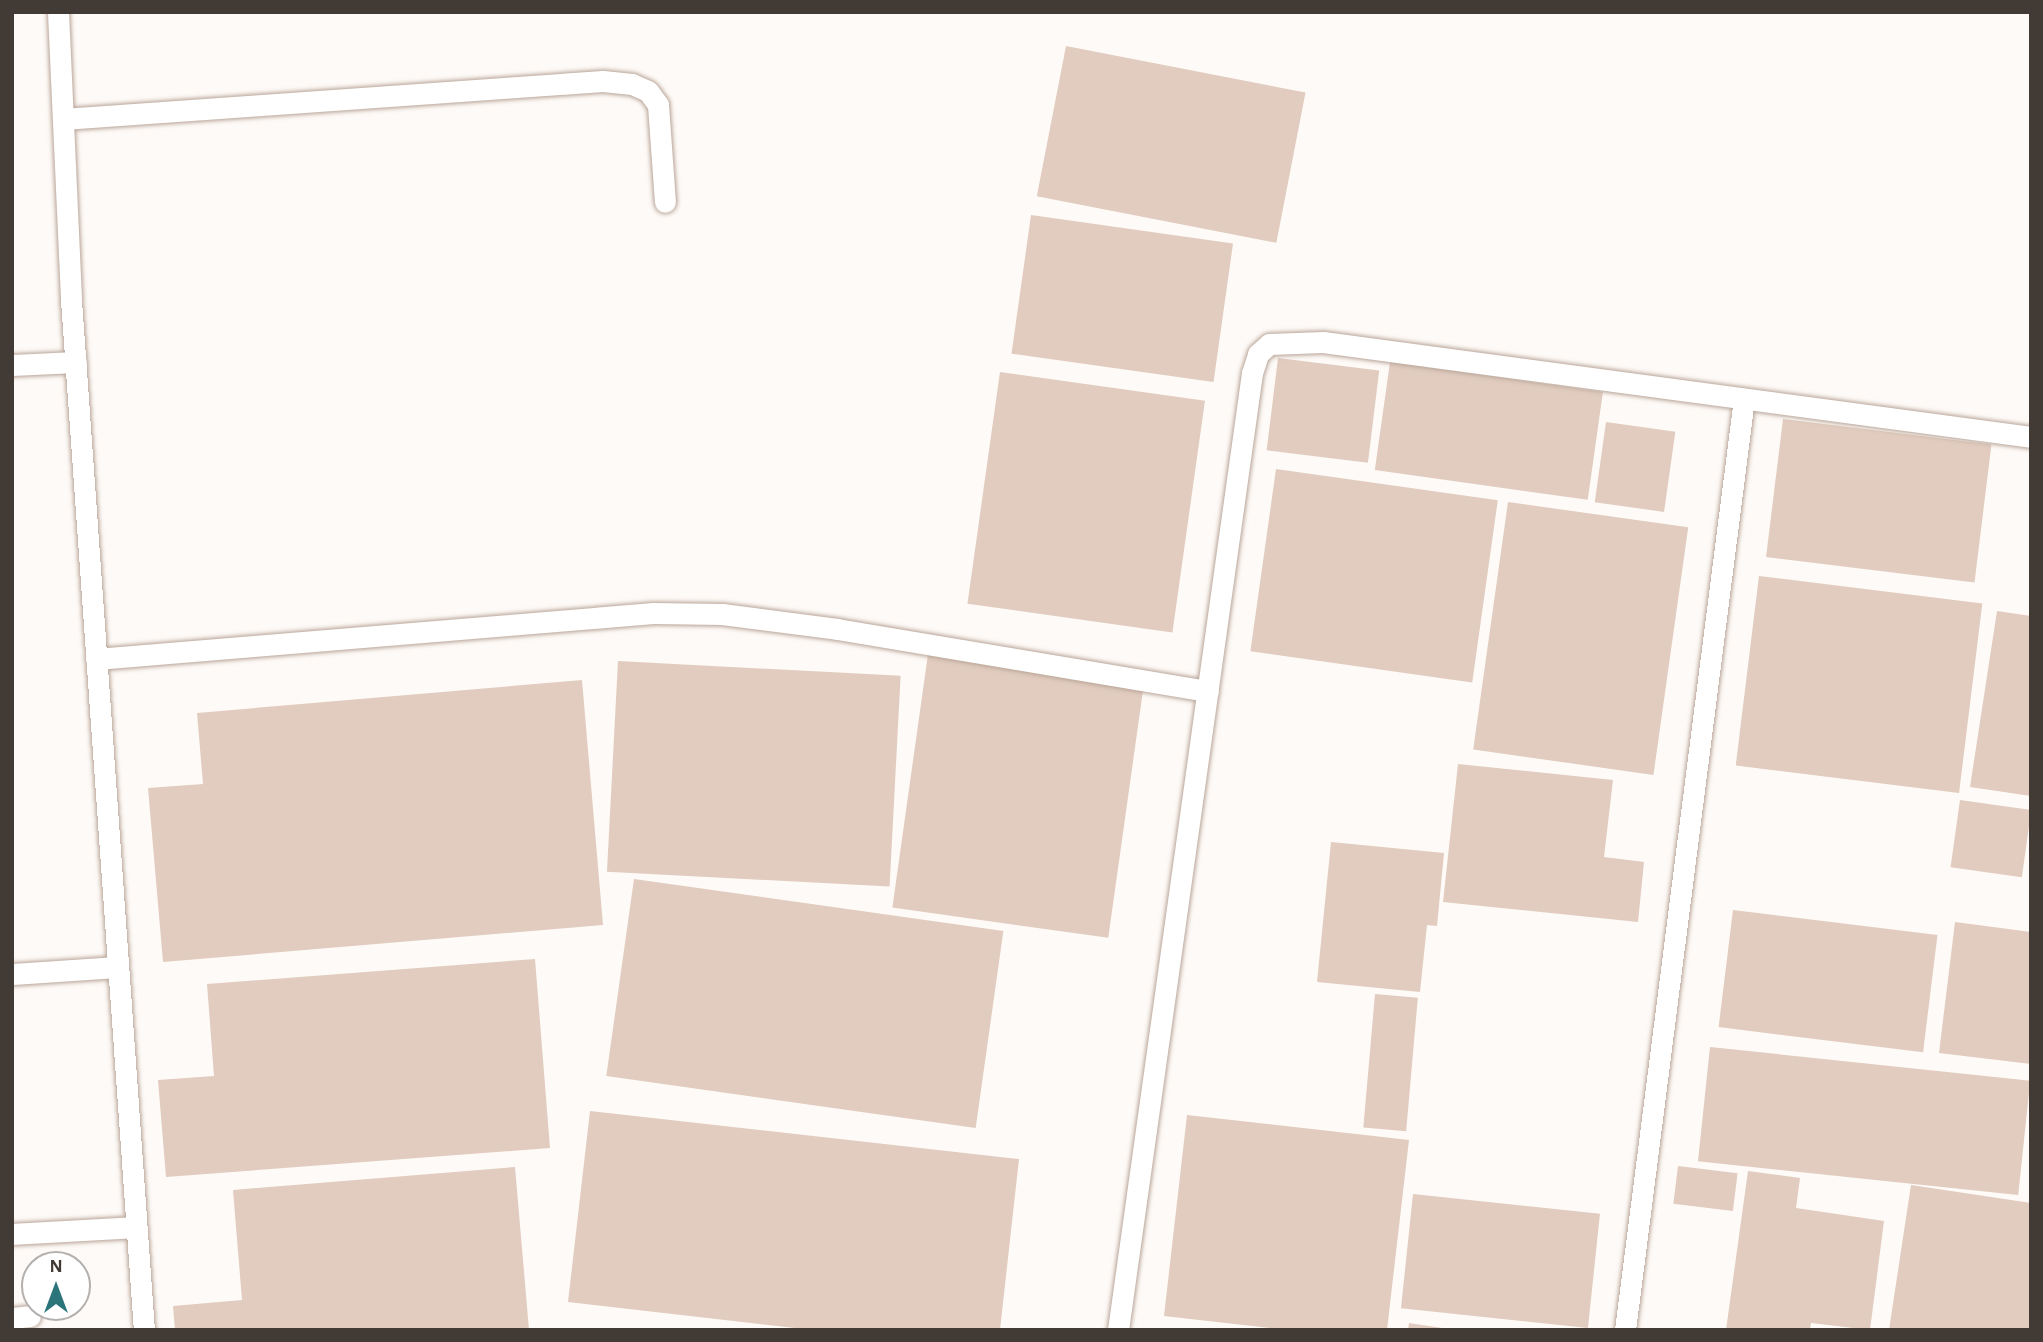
<!DOCTYPE html>
<html>
<head>
<meta charset="utf-8">
<style>
  body { margin:0 }
  #map { position:relative; width:2043px; height:1342px; overflow:hidden; background:#fefaf7; font-family:"Alegreya Sans",sans-serif }
  div>[style] { position:absolute }
  [style*='--x'] { left:calc(var(--x)*1px); top:calc(var(--y)*1px); width:calc(var(--w)*1px); rotate:calc(var(--a)*1deg) }
  .building>* { inset:0; background:#e1ccbf; transform-origin:0 0 }
  .roads { filter:drop-shadow(0 0 2px #b9a699) drop-shadow(0 0 2px #b9a699) }
  .lane>* { height:21px; margin:-10.5px; padding:0 10.5px; transform-origin:10.5px; border-radius:10.5px; background:#fff }
  span { translate:-50% -50%; white-space:nowrap; text-align:center; line-height:1.15; -webkit-text-stroke:7px #fff; paint-order:stroke }
  .frame { position:absolute; inset:0; border:14px solid #423a34; pointer-events:none }
  .north { position:absolute; left:21px; top:1251px; width:70px; height:70px; box-sizing:border-box; background:#fff; border:2px solid #b3b0ae; border-radius:50%; rotate:0deg; font-size:19px; font-weight:700; line-height:28px; text-align:center; color:#423a34 }
  .north::after { content:''; display:block; margin:auto; width:24px; height:32px; background:#2a747a; clip-path:polygon(50% 0,100% 100%,50% 72%,0 100%) }
</style>
</head>
<body>
<div id="map">
  <div class="building">
    <div style="left:1066px;top:46px;width:244px;height:153px;rotate:11deg"></div>
    <div style="left:1031px;top:215px;width:204px;height:140px;rotate:8deg"></div>
    <div style="left:1278px;top:358px;width:102px;height:93px;rotate:7deg"></div>
    <div style="left:1390px;top:362px;width:215px;height:109px;rotate:8deg"></div>
    <div style="left:1000px;top:372px;width:207px;height:234px;rotate:8deg"></div>
    <div style="left:1783px;top:419px;width:210px;height:139px;rotate:7deg"></div>
    <div style="left:1606px;top:422px;width:70px;height:81px;rotate:8deg"></div>
    <div style="left:1276px;top:469px;width:224px;height:184px;rotate:8deg"></div>
    <div style="left:1508px;top:502px;width:182px;height:250px;rotate:8deg"></div>
    <div style="left:1759px;top:576px;width:225px;height:191px;rotate:7deg"></div>
    <div style="clip-path:polygon(1997px 611px,2031px 616px,2031px 796px,1970px 787px)"></div>
    <div style="left:928px;top:654px;width:218px;height:256px;rotate:8deg"></div>
    <div style="left:618px;top:661px;width:283px;height:211px;rotate:3deg"></div>
    <div style="clip-path:polygon(582px 680px,603px 925px,163px 962px,148px 788px,203px 784px,197px 713px)"></div>
    <div style="clip-path:polygon(1458px 764px,1613px 780px,1604px 857px,1644px 862px,1638px 922px,1443px 902px)"></div>
    <div style="left:1960px;top:800px;width:72px;height:68px;rotate:8deg"></div>
    <div style="clip-path:polygon(1331px 842px,1444px 853px,1437px 926px,1427px 925px,1420px 992px,1317px 982px)"></div>
    <div style="left:634px;top:879px;width:373px;height:199px;rotate:8deg"></div>
    <div style="left:1733px;top:910px;width:206px;height:118px;rotate:7deg"></div>
    <div style="clip-path:polygon(1955px 922px,2031px 932px,2031px 1064px,1939px 1053px)"></div>
    <div style="clip-path:polygon(535px 959px,550px 1148px,166px 1177px,158px 1080px,214px 1076px,207px 984px)"></div>
    <div style="left:1375px;top:994px;width:43px;height:134px;rotate:5deg"></div>
    <div style="left:1710px;top:1047px;width:322px;height:115px;rotate:6deg"></div>
    <div style="clip-path:polygon(590px 1111px,1019px 1159px,1000px 1330px,812px 1330px,568px 1302px)"></div>
    <div style="clip-path:polygon(1187px 1115px,1409px 1140px,1387px 1330px,1287px 1330px,1164px 1316px)"></div>
    <div style="left:1678px;top:1166px;width:60px;height:38px;rotate:7deg"></div>
    <div style="clip-path:polygon(515px 1167px,529px 1330px,175px 1330px,173px 1306px,242px 1300px,233px 1190px)"></div>
    <div style="clip-path:polygon(1748px 1171px,1800px 1178px,1796px 1208px,1884px 1221px,1870px 1330px,1811px 1323px,1810px 1330px,1726px 1330px)"></div>
    <div style="clip-path:polygon(1911px 1185px,2031px 1203px,2031px 1330px,1889px 1330px)"></div>
    <div style="left:1413px;top:1194px;width:188px;height:115px;rotate:6deg"></div>
    <div style="clip-path:polygon(1409px 1323px,1442px 1328px,1442px 1330px,1408px 1330px)"></div>
  </div>
  <div class="roads">
    <div class="lane">
      <div style="--x:58;--y:12;--w:288;--a:87.4"></div>
      <div style="--x:71;--y:300;--w:1033;--a:85.95"></div>
      <div style="--x:63;--y:119;--w:541;--a:-4.03"></div>
      <div style="--x:603;--y:81;--w:29;--a:6"></div>
      <div style="--x:632;--y:84;--w:17;--a:24"></div>
      <div style="--x:648;--y:91;--w:17;--a:54"></div>
      <div style="--x:658;--y:105;--w:97;--a:85.9"></div>
      <div style="--x:12;--y:365;--w:64;--a:-2.7"></div>
      <div style="--x:96;--y:659;--w:559;--a:-4.72"></div>
      <div style="--x:653;--y:613;--w:69;--a:0.8"></div>
      <div style="--x:722;--y:614;--w:116;--a:7.4"></div>
      <div style="--x:837;--y:629;--w:376;--a:9.5"></div>
      <div style="--x:12;--y:974;--w:106;--a:-3.8"></div>
      <div style="--x:12;--y:1234;--w:124;--a:-3.2"></div>
      <div style="--x:12;--y:1318;--w:18;--a:-6"></div>
      <div style="--x:1118;--y:1330;--w:966;--a:-82.03"></div>
      <div style="--x:1252;--y:373;--w:20;--a:-72"></div>
      <div style="--x:1258;--y:354;--w:15;--a:-42"></div>
      <div style="--x:1269;--y:344;--w:54;--a:-2.1"></div>
      <div style="--x:1323;--y:342;--w:714;--a:7.64"></div>
      <div style="--x:1625;--y:1330;--w:939;--a:-82.72"></div>
    </div>
  </div>
  <div class="frame"></div>
  <div class="north">N</div>
</div>
</body>
</html>
